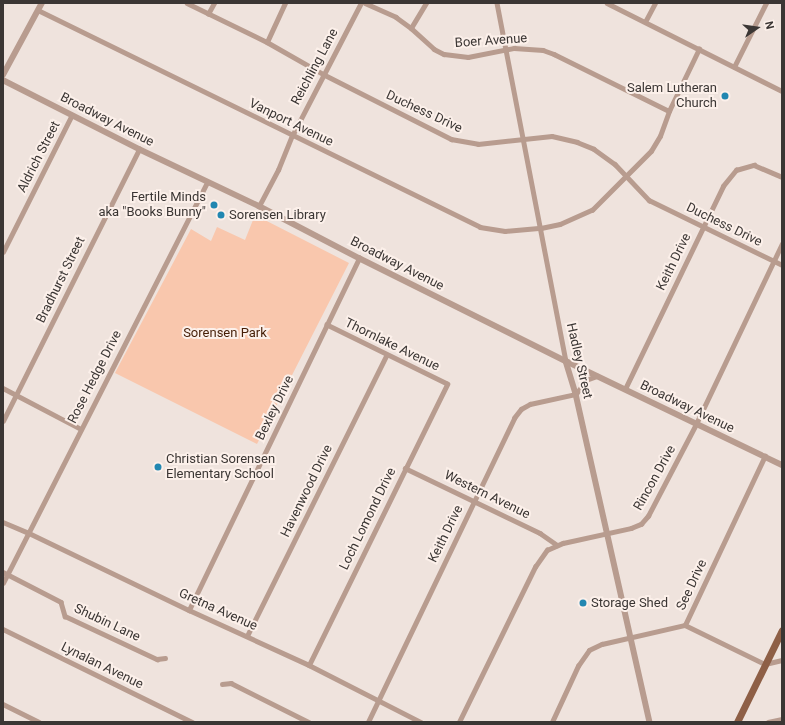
<!DOCTYPE html>
<html>
<head>
<meta charset="utf-8">
<style>
  body { margin:0 }
  #map { position:relative; width:785px; height:725px; overflow:hidden; background:#efe3dd; font-family:Roboto,sans-serif }
  div>[style] { position:absolute }
  [style*='--x'] { left:calc(var(--x)*1px); top:calc(var(--y)*1px); width:calc(var(--w)*1px); rotate:calc(var(--a)*1deg) }
  .green>* { inset:0; background:#f9c7ad }
  .minor>* { height:4.5px; margin:-2.25px; padding:0 2.25px; transform-origin:2.25px; border-radius:2.25px; background:#b89c8f }
  .tertiary>* { height:5.5px; margin:-2.75px; padding:0 2.75px; transform-origin:2.75px; border-radius:2.75px; background:#b89c8f }
  .primary>* { height:7px; margin:-3.5px; padding:0 3.5px; transform-origin:3.5px; border-radius:3.5px; background:#8e5f46 }
  .dots>* { width:11px; height:11px; translate:-50% -50%; box-sizing:border-box; border:2px solid #fcf0ea; border-radius:50% }
  span { translate:-50% -50%; white-space:nowrap; text-align:center; line-height:1.15; -webkit-text-stroke:4px #fcf0ea; paint-order:stroke }
  .street-label { font-size:13px; color:#3b3634 }
  .poi-label { font-size:13px; color:#3b3634 }
  .right { translate:-100% -50%; text-align:right }
  .left { translate:0 -50%; text-align:left }
  .park-label { font-size:13px; color:#451e06 }
  .frame { position:absolute; inset:0; border:4px solid #3b3634; pointer-events:none }
  .north { position:absolute; left:737px; top:8px; width:40px; height:40px; -webkit-text-stroke:3px #fcf0ea; paint-order:stroke; rotate:77deg; font-size:11px; font-weight:700; line-height:16px; text-align:center; color:#3b3634 }
  .north::after { content:''; display:block; margin:auto; width:14px; height:18px; background:#3b3634; clip-path:polygon(50% 0,100% 100%,50% 72%,0 100%) }
</style>
</head>
<body>
<div id="map">
  <div class="green">
    <div style="clip-path:polygon(255px 215px,349px 263px,257px 444px,115px 373px,191px 229px,211px 241px,217px 227px,245px 240px)"></div>
  </div>
  <div class="minor">
    <div style="--x:187;--y:3;--w:89;--a:26"></div>
    <div style="--x:267;--y:42;--w:64;--a:29.7"></div>
    <div style="--x:323;--y:74;--w:144;--a:26.9"></div>
    <div style="--x:451;--y:139;--w:27;--a:10"></div>
    <div style="--x:478;--y:144;--w:74;--a:-6.2"></div>
    <div style="--x:552;--y:136;--w:26;--a:13"></div>
    <div style="--x:577;--y:142;--w:18;--a:22"></div>
    <div style="--x:594;--y:149;--w:26;--a:36"></div>
    <div style="--x:615;--y:164;--w:50;--a:46.6"></div>
    <div style="--x:649;--y:200;--w:148;--a:26"></div>
    <div style="--x:365;--y:3;--w:34;--a:24"></div>
    <div style="--x:396;--y:17;--w:19;--a:36"></div>
    <div style="--x:411;--y:28;--w:31;--a:42"></div>
    <div style="--x:434;--y:49;--w:11;--a:27"></div>
    <div style="--x:444;--y:54;--w:24;--a:7"></div>
    <div style="--x:468;--y:57;--w:47;--a:-11.1"></div>
    <div style="--x:514;--y:48;--w:29;--a:4"></div>
    <div style="--x:543;--y:50;--w:12;--a:20"></div>
    <div style="--x:554;--y:54;--w:128;--a:26.4"></div>
    <div style="--x:497;--y:3;--w:365;--a:79.1"></div>
    <div style="--x:607;--y:3;--w:196;--a:26.7"></div>
    <div style="--x:38;--y:10;--w:492;--a:26.1"></div>
    <div style="--x:480;--y:227;--w:25;--a:9"></div>
    <div style="--x:505;--y:231;--w:36;--a:-5"></div>
    <div style="--x:541;--y:228;--w:19;--a:-12"></div>
    <div style="--x:560;--y:224;--w:35;--a:-24"></div>
    <div style="--x:592;--y:210;--w:83;--a:-45"></div>
    <div style="--x:651;--y:151;--w:17;--a:-59"></div>
    <div style="--x:660;--y:136;--w:27;--a:-70"></div>
    <div style="--x:669;--y:111;--w:69;--a:-64.2"></div>
    <div style="--x:208;--y:14;--w:13;--a:-61"></div>
    <div style="--x:645;--y:22;--w:21;--a:-62"></div>
    <div style="--x:411;--y:28;--w:29;--a:-59"></div>
    <div style="--x:267;--y:42;--w:43;--a:-65.2"></div>
    <div style="--x:734;--y:67;--w:72;--a:-63.4"></div>
    <div style="--x:259;--y:206;--w:41;--a:-62.2"></div>
    <div style="--x:278;--y:170;--w:37;--a:-68"></div>
    <div style="--x:292;--y:136;--w:150;--a:-62.6"></div>
    <div style="--x:3;--y:252;--w:153;--a:-63.3"></div>
    <div style="--x:3;--y:388;--w:88;--a:27.7"></div>
    <div style="--x:625;--y:389;--w:225;--a:-64.2"></div>
    <div style="--x:723;--y:186;--w:21;--a:-51"></div>
    <div style="--x:736;--y:170;--w:19;--a:-16"></div>
    <div style="--x:754;--y:165;--w:30;--a:23"></div>
    <div style="--x:3;--y:421;--w:304;--a:-63.4"></div>
    <div style="--x:405;--y:468;--w:150;--a:25.7"></div>
    <div style="--x:540;--y:533;--w:21;--a:35"></div>
    <div style="--x:3;--y:522;--w:28;--a:23"></div>
    <div style="--x:29;--y:533;--w:178;--a:25.7"></div>
    <div style="--x:189;--y:610;--w:132;--a:24.6"></div>
    <div style="--x:309;--y:665;--w:126;--a:27"></div>
    <div style="--x:3;--y:572;--w:65;--a:27.3"></div>
    <div style="--x:61;--y:602;--w:15;--a:74"></div>
    <div style="--x:65;--y:616;--w:102;--a:25.1"></div>
    <div style="--x:157;--y:659;--w:8;--a:-7"></div>
    <div style="--x:3;--y:583;--w:450;--a:-63"></div>
    <div style="--x:189;--y:610;--w:391;--a:-64.2"></div>
    <div style="--x:685;--y:625;--w:89;--a:26"></div>
    <div style="--x:765;--y:664;--w:17;--a:-13"></div>
    <div style="--x:3;--y:629;--w:211;--a:26.2"></div>
    <div style="--x:247;--y:636;--w:313;--a:-63.6"></div>
    <div style="--x:309;--y:665;--w:313;--a:-63.8"></div>
    <div style="--x:447;--y:384;--w:134;--a:-153.8"></div>
    <div style="--x:222;--y:684;--w:9;--a:-6"></div>
    <div style="--x:231;--y:683;--w:87;--a:26.6"></div>
    <div style="--x:3;--y:704;--w:40;--a:26.6"></div>
    <div style="--x:368;--y:722;--w:337;--a:-64.3"></div>
    <div style="--x:514;--y:418;--w:11;--a:-52"></div>
    <div style="--x:521;--y:409;--w:10;--a:-29"></div>
    <div style="--x:530;--y:404;--w:47;--a:-12.3"></div>
    <div style="--x:576;--y:394;--w:17;--a:-54"></div>
    <div style="--x:586;--y:380;--w:12;--a:-20"></div>
    <div style="--x:459;--y:722;--w:173;--a:-63.9"></div>
    <div style="--x:535;--y:567;--w:21;--a:-55"></div>
    <div style="--x:547;--y:550;--w:17;--a:-24"></div>
    <div style="--x:563;--y:543;--w:70;--a:-12.4"></div>
    <div style="--x:631;--y:528;--w:11;--a:-22"></div>
    <div style="--x:641;--y:524;--w:11;--a:-49"></div>
    <div style="--x:648;--y:516;--w:104;--a:-62.4"></div>
    <div style="--x:696;--y:424;--w:199;--a:-64.5"></div>
    <div style="--x:552;--y:722;--w:62;--a:-65.1"></div>
    <div style="--x:578;--y:666;--w:19;--a:-55"></div>
    <div style="--x:589;--y:650;--w:14;--a:-25"></div>
    <div style="--x:602;--y:644;--w:85;--a:-12.9"></div>
    <div style="--x:685;--y:625;--w:187;--a:-64.7"></div>
    <div style="--x:768;--y:722;--w:14;--a:-12"></div>
  </div>
  <div class="tertiary">
    <div style="--x:3;--y:75;--w:82;--a:-61.6"></div>
    <div style="--x:3;--y:80;--w:153;--a:26.9"></div>
    <div style="--x:139;--y:149;--w:133;--a:25.4"></div>
    <div style="--x:259;--y:206;--w:113;--a:27.5"></div>
    <div style="--x:359;--y:258;--w:231;--a:26.5"></div>
    <div style="--x:566;--y:361;--w:240;--a:25.7"></div>
    <div style="--x:566;--y:361;--w:34;--a:73"></div>
    <div style="--x:576;--y:394;--w:336;--a:77.3"></div>
  </div>
  <div class="primary">
    <div style="--x:737;--y:722;--w:102;--a:-63.9"></div>
  </div>
  <div class="dots">
    <div style="left:725px;top:96px;background:#2287b1"></div>
    <div style="left:214px;top:205px;background:#2287b1"></div>
    <div style="left:221px;top:215px;background:#2287b1"></div>
    <div style="left:158px;top:467px;background:#2287b1"></div>
    <div style="left:583px;top:603px;background:#2287b1"></div>
  </div>
  <div class="street-label">
    <span style="left:491px;top:41px;rotate:-4deg">Boer Avenue</span>
    <span style="left:315px;top:67px;rotate:-62deg">Reichling Lane</span>
    <span style="left:424px;top:112px;rotate:25deg">Duchess Drive</span>
    <span style="left:107px;top:120px;rotate:27deg">Broadway Avenue</span>
    <span style="left:291px;top:123px;rotate:26deg">Vanport Avenue</span>
    <span style="left:39px;top:157px;rotate:-63deg">Aldrich Street</span>
    <span style="left:724px;top:225px;rotate:26deg">Duchess Drive</span>
    <span style="left:674px;top:262px;rotate:-64deg">Keith Drive</span>
    <span style="left:397px;top:264px;rotate:27deg">Broadway Avenue</span>
    <span style="left:61px;top:280px;rotate:-64deg">Bradhurst Street</span>
    <span style="left:392px;top:345px;rotate:26deg">Thornlake Avenue</span>
    <span style="left:579px;top:361px;rotate:77deg">Hadley Street</span>
    <span style="left:95px;top:377px;rotate:-63deg">Rose Hedge Drive</span>
    <span style="left:687px;top:407px;rotate:26deg">Broadway Avenue</span>
    <span style="left:275px;top:408px;rotate:-64deg">Bexley Drive</span>
    <span style="left:655px;top:478px;rotate:-61deg">Rincon Drive</span>
    <span style="left:307px;top:491px;rotate:-64deg">Havenwood Drive</span>
    <span style="left:487px;top:495px;rotate:26deg">Western Avenue</span>
    <span style="left:368px;top:519px;rotate:-64deg">Loch Lomond Drive</span>
    <span style="left:446px;top:534px;rotate:-64deg">Keith Drive</span>
    <span style="left:692px;top:585px;rotate:-65deg">See Drive</span>
    <span style="left:218px;top:610px;rotate:24deg">Gretna Avenue</span>
    <span style="left:107px;top:623px;rotate:25deg">Shubin Lane</span>
    <span style="left:102px;top:666px;rotate:26deg">Lynalan Avenue</span>
  </div>
  <div class="poi-label">
    <span class="right" style="left:717px;top:96px">Salem Lutheran<br>Church</span>
    <span class="right" style="left:206px;top:205px">Fertile Minds<br>aka "Books Bunny"</span>
    <span class="left" style="left:229px;top:215px">Sorensen Library</span>
    <span class="left" style="left:166px;top:467px">Christian Sorensen<br>Elementary School</span>
    <span class="left" style="left:591px;top:603px">Storage Shed</span>
  </div>
  <div class="park-label">
    <span style="left:225px;top:333px">Sorensen Park</span>
  </div>
  <div class="frame"></div>
  <div class="north">N</div>
</div>
</body>
</html>
